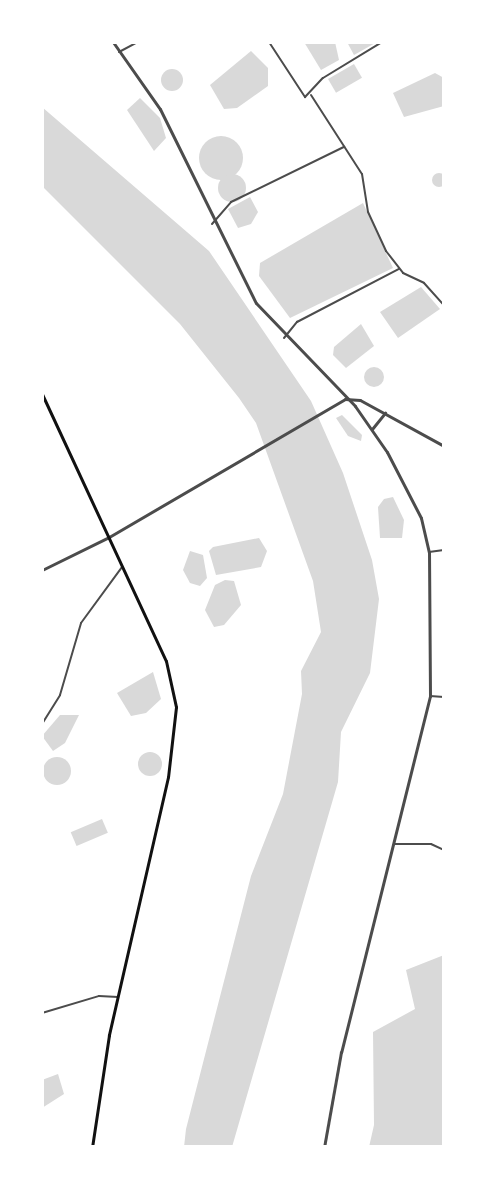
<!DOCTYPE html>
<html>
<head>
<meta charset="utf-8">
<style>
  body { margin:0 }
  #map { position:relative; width:486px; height:1189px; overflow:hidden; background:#fff; font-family:"Alegreya Sans",sans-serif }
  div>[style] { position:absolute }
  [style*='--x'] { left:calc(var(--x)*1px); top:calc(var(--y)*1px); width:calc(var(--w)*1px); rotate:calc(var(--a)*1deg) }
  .water>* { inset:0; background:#d9d9d9; transform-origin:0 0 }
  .round { border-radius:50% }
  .minor>* { height:2px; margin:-1px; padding:0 1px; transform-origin:1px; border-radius:1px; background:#4c4c4c }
  .tertiary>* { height:3px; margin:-1.5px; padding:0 1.5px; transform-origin:1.5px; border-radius:1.5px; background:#4c4c4c }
  .secondary>* { height:3px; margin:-1.5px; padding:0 1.5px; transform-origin:1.5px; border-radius:1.5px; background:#111 }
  span { translate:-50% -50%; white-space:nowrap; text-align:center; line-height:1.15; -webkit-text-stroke:4.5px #fff; paint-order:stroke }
  .frame { position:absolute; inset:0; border:44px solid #fff; pointer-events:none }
</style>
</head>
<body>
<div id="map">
  <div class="water">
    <div style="clip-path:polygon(304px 42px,335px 42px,339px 60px,321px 70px)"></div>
    <div style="clip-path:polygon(347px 42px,377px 42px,354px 55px)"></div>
    <div style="clip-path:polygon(251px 51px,268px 68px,268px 86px,237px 108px,224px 109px,210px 85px)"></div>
    <div style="left:354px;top:64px;width:16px;height:30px;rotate:60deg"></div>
    <div class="round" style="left:161px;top:69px;width:22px;height:22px"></div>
    <div style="clip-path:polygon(435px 73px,444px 78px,444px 106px,404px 117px,393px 93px)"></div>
    <div style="clip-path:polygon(140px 98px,160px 118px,166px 138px,154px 151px,127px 110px)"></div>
    <div style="clip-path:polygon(42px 107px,209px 251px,311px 401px,343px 473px,372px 560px,379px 599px,370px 673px,341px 732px,338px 782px,232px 1147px,184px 1147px,186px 1129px,251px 876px,283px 794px,302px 694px,301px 671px,321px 632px,313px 581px,256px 423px,239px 398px,180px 324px,42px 186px)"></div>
    <div class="round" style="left:199px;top:136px;width:44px;height:44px"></div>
    <div class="round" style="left:432px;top:173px;width:14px;height:14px"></div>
    <div class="round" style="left:218px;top:174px;width:28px;height:28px"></div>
    <div style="clip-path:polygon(250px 197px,258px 212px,251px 224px,238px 228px,228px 209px)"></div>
    <div style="clip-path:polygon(363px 203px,393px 268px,290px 318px,259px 276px,260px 263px)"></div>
    <div style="clip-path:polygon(421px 287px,440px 309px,398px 338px,380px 312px)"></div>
    <div style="clip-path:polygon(361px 324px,374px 346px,346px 368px,333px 355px,334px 347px)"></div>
    <div class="round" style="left:364px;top:367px;width:20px;height:20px"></div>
    <div style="clip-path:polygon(342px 415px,362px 435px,361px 441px,348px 436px,336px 418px)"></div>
    <div style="clip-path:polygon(384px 499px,393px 497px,404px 520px,402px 538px,380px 538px,378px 507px)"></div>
    <div style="clip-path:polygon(259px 538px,267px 551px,261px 567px,216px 575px,209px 551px,213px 547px)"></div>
    <div style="clip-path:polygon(190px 551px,203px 555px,207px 578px,200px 586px,190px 583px,183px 570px)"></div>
    <div style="clip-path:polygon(225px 580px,234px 581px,241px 605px,224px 625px,214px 627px,205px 610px,215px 585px)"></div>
    <div style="clip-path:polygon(153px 672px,161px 699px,146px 713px,131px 716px,117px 693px)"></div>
    <div style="clip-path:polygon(60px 715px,79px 715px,65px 743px,53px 751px,42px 736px)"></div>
    <div class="round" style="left:138px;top:752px;width:24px;height:24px"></div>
    <div class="round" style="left:43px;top:757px;width:28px;height:28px"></div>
    <div style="left:102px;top:819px;width:15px;height:34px;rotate:67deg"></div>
    <div style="clip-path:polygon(444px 955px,444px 1147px,369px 1147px,374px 1125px,373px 1032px,415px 1009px,406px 970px)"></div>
    <div style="clip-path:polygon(58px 1074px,64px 1094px,42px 1108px,42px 1080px)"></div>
  </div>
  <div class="minor">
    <div style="--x:269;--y:42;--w:66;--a:56.8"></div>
    <div style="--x:305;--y:97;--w:26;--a:-47"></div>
    <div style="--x:323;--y:78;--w:69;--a:-31.4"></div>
    <div style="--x:119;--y:52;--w:21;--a:-28"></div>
    <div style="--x:311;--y:95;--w:94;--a:57.2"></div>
    <div style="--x:362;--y:174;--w:38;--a:81"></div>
    <div style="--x:368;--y:212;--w:43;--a:65.2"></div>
    <div style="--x:386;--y:251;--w:28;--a:52"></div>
    <div style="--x:403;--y:273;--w:23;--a:25"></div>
    <div style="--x:424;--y:283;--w:30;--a:48"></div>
    <div style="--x:212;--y:224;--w:29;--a:-49"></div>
    <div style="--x:231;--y:202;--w:126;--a:-26"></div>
    <div style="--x:284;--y:338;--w:21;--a:-51"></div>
    <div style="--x:297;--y:322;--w:115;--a:-27.5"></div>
    <div style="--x:429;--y:552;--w:15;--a:-8"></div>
    <div style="--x:430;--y:696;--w:14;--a:4"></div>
    <div style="--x:42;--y:724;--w:34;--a:-58"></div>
    <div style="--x:60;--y:695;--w:75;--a:-73.7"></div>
    <div style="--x:81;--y:623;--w:69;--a:-53.8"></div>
    <div style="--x:42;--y:750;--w:7;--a:90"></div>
    <div style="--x:395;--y:844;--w:36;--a:0"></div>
    <div style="--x:431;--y:844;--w:14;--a:25"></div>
    <div style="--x:42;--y:1013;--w:59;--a:-16.6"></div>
    <div style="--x:99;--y:996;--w:19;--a:3"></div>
  </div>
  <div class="tertiary">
    <div style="--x:113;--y:42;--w:82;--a:55"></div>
    <div style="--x:160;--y:109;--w:216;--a:63.7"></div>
    <div style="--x:256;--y:303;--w:143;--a:46.1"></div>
    <div style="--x:355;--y:406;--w:56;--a:55.2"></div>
    <div style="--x:387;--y:452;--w:74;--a:62.7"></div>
    <div style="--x:421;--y:518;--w:35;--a:77"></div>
    <div style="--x:429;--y:552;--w:144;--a:89.6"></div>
    <div style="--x:430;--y:696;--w:367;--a:104"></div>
    <div style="--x:341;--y:1052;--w:97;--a:100.1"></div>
    <div style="--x:372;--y:429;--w:21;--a:-51"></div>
    <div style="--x:42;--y:570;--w:75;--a:-26.2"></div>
    <div style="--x:109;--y:537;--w:273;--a:-30.3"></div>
    <div style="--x:345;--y:399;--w:15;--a:4"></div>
    <div style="--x:360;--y:400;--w:96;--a:28.7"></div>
  </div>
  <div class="secondary">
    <div style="--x:42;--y:394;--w:294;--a:65.1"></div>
    <div style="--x:166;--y:661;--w:47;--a:77.7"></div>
    <div style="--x:176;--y:707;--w:70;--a:96.5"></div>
    <div style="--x:168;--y:777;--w:265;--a:102.9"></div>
    <div style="--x:109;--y:1035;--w:113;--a:98.6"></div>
  </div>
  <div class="frame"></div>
</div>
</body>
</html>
